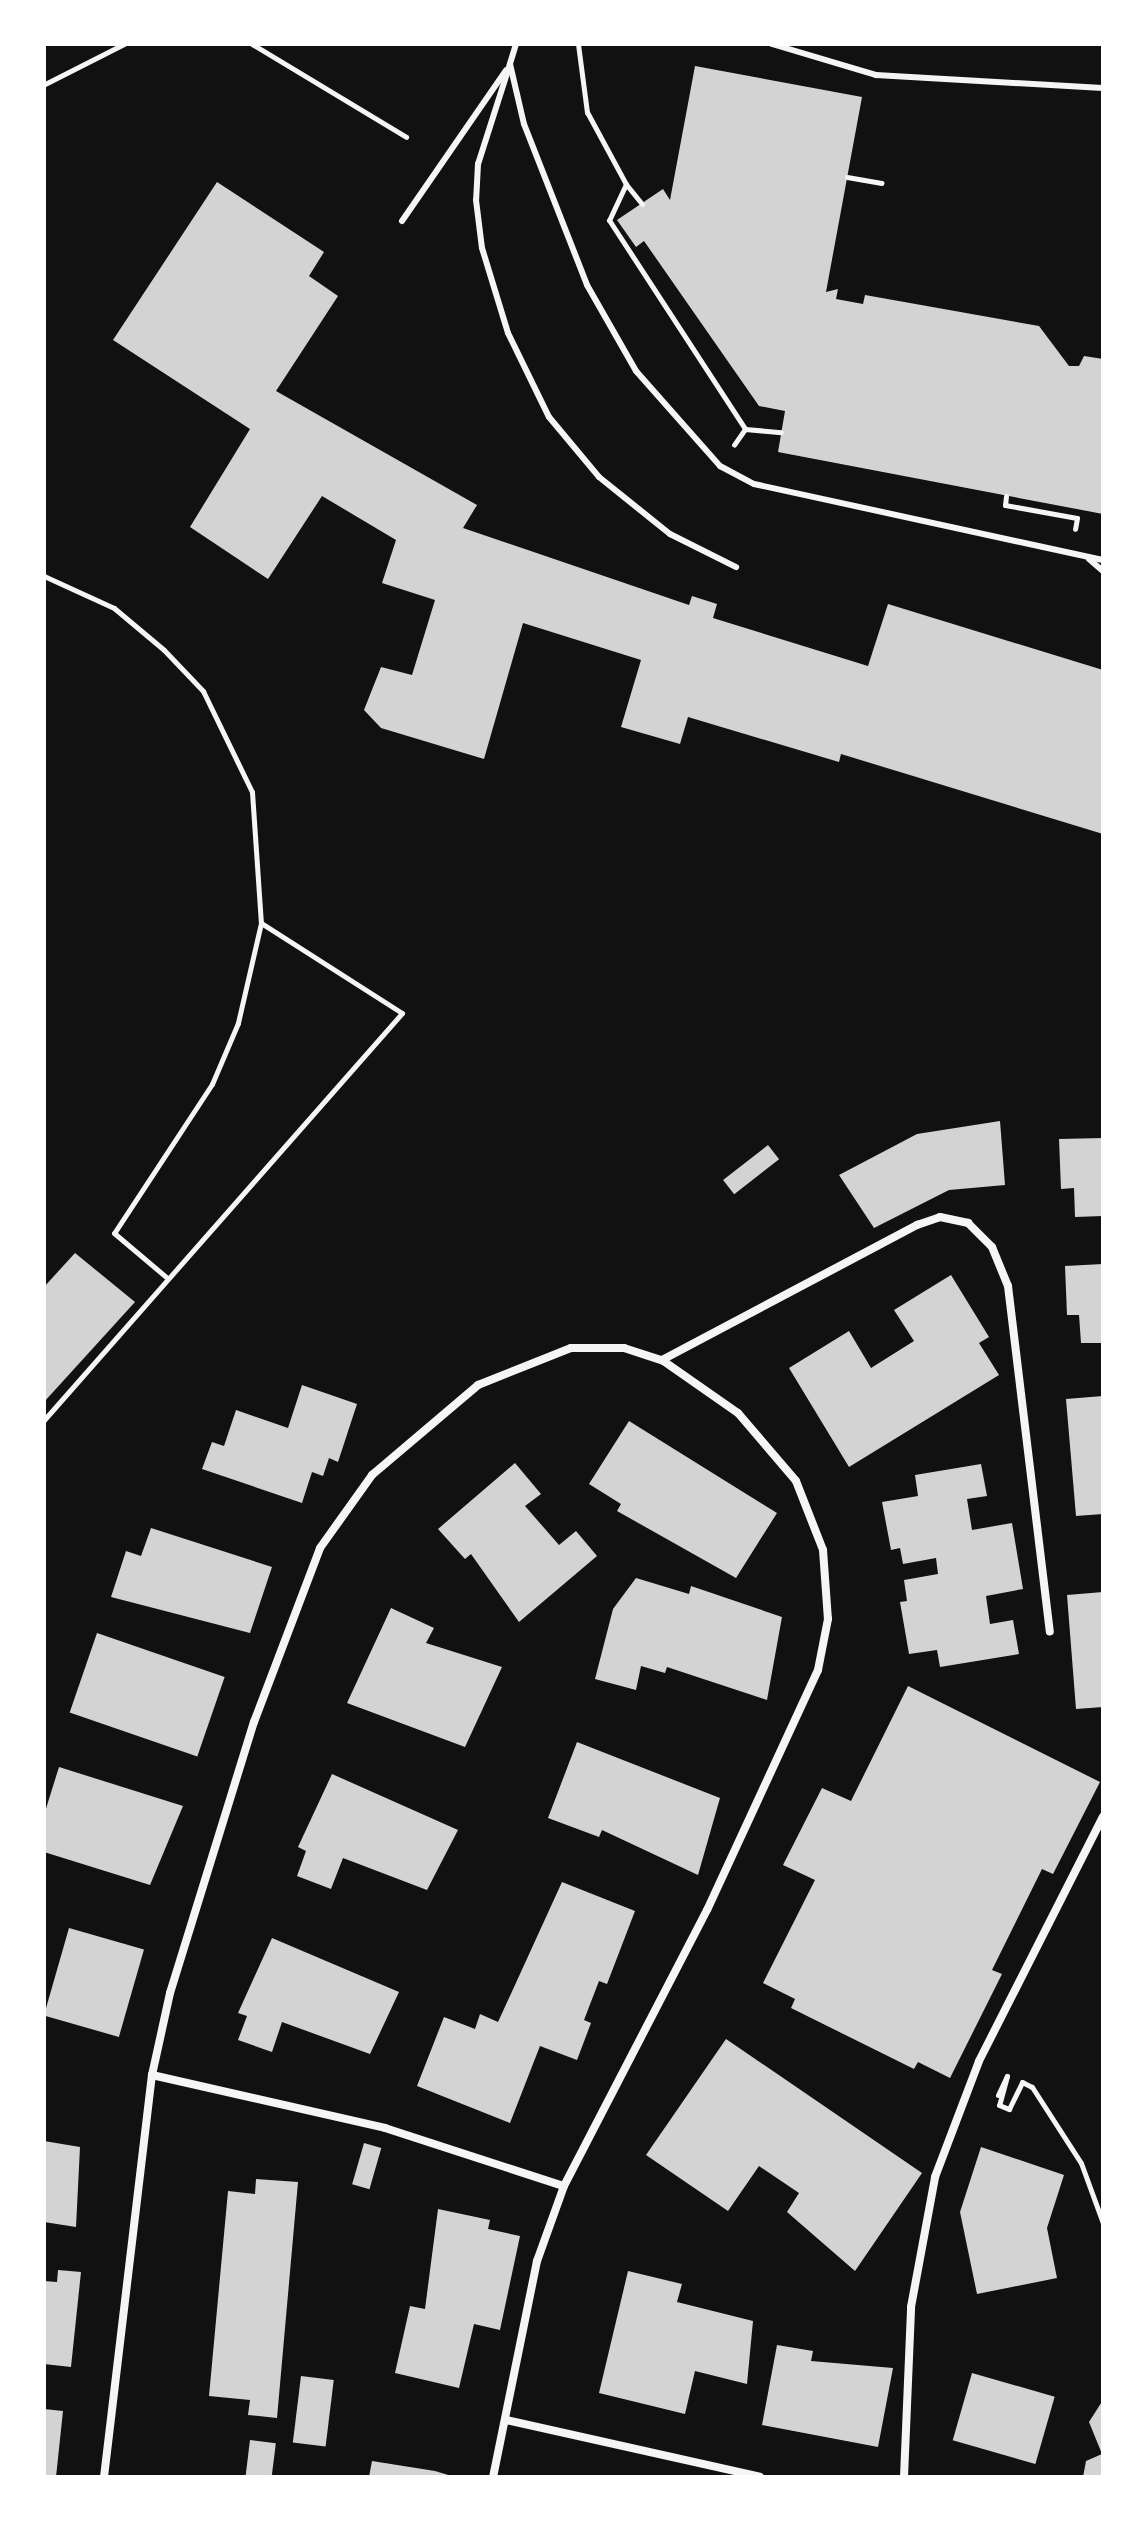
<!DOCTYPE html>
<html>
<head>
<meta charset="utf-8">
<style>
  body { margin:0 }
  #map { position:relative; width:1147px; height:2521px; overflow:hidden; background:#111; font-family:Signika,sans-serif }
  div>[style] { position:absolute }
  [style*='--x'] { left:calc(var(--x)*1px); top:calc(var(--y)*1px); width:calc(var(--w)*1px); rotate:calc(var(--a)*1deg) }
  .building>* { inset:0; background:#d3d3d3; transform-origin:0 0 }
  .path>* { height:5px; margin:-2.5px; padding:0 2.5px; transform-origin:2.5px; border-radius:2.5px; background:#f5f5f5 }
  .service>* { height:6px; margin:-3px; padding:0 3px; transform-origin:3px; border-radius:3px; background:#f5f5f5 }
  .minor>* { height:8px; margin:-4px; padding:0 4px; transform-origin:4px; border-radius:4px; background:#f5f5f5 }
  span { translate:-50% -50%; white-space:nowrap; text-align:center; line-height:1.15; -webkit-text-stroke:6px #fff; paint-order:stroke }
  .frame { position:absolute; inset:0; border:46px solid #fff; pointer-events:none }
</style>
</head>
<body>
<div id="map">
  <div class="building">
    <div style="clip-path:polygon(695px 66px,862px 97px,826px 292px,838px 289px,836px 299px,863px 304px,865px 295px,1039px 326px,1069px 366px,1079px 366px,1084px 356px,1103px 359px,1103px 514px,778px 452px,785px 411px,759px 406px,644px 241px,636px 247px,617px 220px,663px 189px,670px 200px)"></div>
    <div style="clip-path:polygon(217px 182px,324px 252px,309px 276px,338px 296px,276px 391px,477px 505px,463px 528px,689px 605px,692px 596px,717px 604px,713px 618px,868px 666px,888px 604px,1103px 670px,1103px 834px,841px 754px,839px 762px,688px 717px,680px 744px,621px 727px,641px 660px,523px 623px,484px 759px,381px 728px,364px 710px,381px 667px,412px 675px,435px 600px,382px 583px,396px 540px,322px 496px,268px 579px,190px 527px,250px 429px,113px 340px)"></div>
    <div style="clip-path:polygon(1000px 1121px,1005px 1185px,949px 1190px,874px 1228px,839px 1175px,917px 1134px)"></div>
    <div style="clip-path:polygon(1103px 1138px,1103px 1216px,1075px 1217px,1074px 1188px,1061px 1189px,1059px 1139px)"></div>
    <div style="left:768px;top:1145px;width:18px;height:57px;rotate:52deg"></div>
    <div style="clip-path:polygon(75px 1253px,135px 1302px,44px 1402px,44px 1287px)"></div>
    <div style="clip-path:polygon(1103px 1264px,1103px 1343px,1081px 1343px,1079px 1315px,1067px 1315px,1065px 1266px)"></div>
    <div style="clip-path:polygon(951px 1275px,989px 1337px,979px 1343px,999px 1375px,849px 1467px,789px 1368px,849px 1331px,871px 1368px,914px 1341px,894px 1310px)"></div>
    <div style="clip-path:polygon(302px 1385px,357px 1404px,338px 1462px,329px 1458px,323px 1476px,312px 1472px,302px 1503px,202px 1469px,212px 1442px,224px 1446px,236px 1410px,288px 1428px)"></div>
    <div style="clip-path:polygon(1103px 1396px,1103px 1514px,1076px 1516px,1066px 1399px)"></div>
    <div style="clip-path:polygon(629px 1421px,777px 1513px,736px 1578px,617px 1511px,621px 1504px,589px 1484px)"></div>
    <div style="clip-path:polygon(515px 1463px,541px 1494px,525px 1506px,559px 1545px,576px 1531px,597px 1556px,519px 1622px,471px 1554px,465px 1559px,438px 1529px)"></div>
    <div style="clip-path:polygon(981px 1464px,987px 1496px,967px 1499px,972px 1530px,1012px 1523px,1023px 1589px,986px 1596px,990px 1624px,1013px 1620px,1019px 1654px,940px 1667px,937px 1650px,909px 1654px,900px 1602px,907px 1601px,904px 1580px,938px 1574px,936px 1558px,903px 1564px,900px 1548px,891px 1550px,882px 1502px,918px 1496px,915px 1475px)"></div>
    <div style="clip-path:polygon(151px 1528px,272px 1567px,250px 1633px,111px 1597px,126px 1551px,141px 1556px)"></div>
    <div style="clip-path:polygon(636px 1578px,689px 1594px,691px 1586px,782px 1617px,767px 1700px,667px 1667px,665px 1673px,641px 1666px,636px 1690px,595px 1679px,613px 1609px)"></div>
    <div style="clip-path:polygon(1103px 1592px,1103px 1707px,1076px 1709px,1067px 1595px)"></div>
    <div style="clip-path:polygon(391px 1608px,434px 1628px,426px 1643px,502px 1667px,465px 1747px,347px 1703px)"></div>
    <div style="left:97px;top:1633px;width:135px;height:84px;rotate:19deg"></div>
    <div style="clip-path:polygon(908px 1686px,1100px 1782px,1053px 1874px,1042px 1869px,992px 1970px,1002px 1974px,950px 2078px,918px 2062px,914px 2069px,791px 2008px,795px 1999px,763px 1983px,815px 1880px,783px 1865px,822px 1788px,851px 1801px)"></div>
    <div style="clip-path:polygon(577px 1742px,720px 1798px,698px 1875px,602px 1830px,599px 1837px,548px 1818px)"></div>
    <div style="clip-path:polygon(59px 1767px,183px 1806px,150px 1885px,44px 1852px,44px 1815px)"></div>
    <div style="clip-path:polygon(332px 1774px,458px 1830px,427px 1890px,343px 1858px,331px 1889px,297px 1876px,306px 1851px,298px 1847px)"></div>
    <div style="clip-path:polygon(562px 1882px,635px 1911px,607px 1984px,599px 1981px,584px 2020px,591px 2023px,577px 2060px,540px 2046px,510px 2123px,417px 2086px,444px 2017px,475px 2029px,480px 2014px,498px 2022px)"></div>
    <div style="left:69px;top:1928px;width:78px;height:91px;rotate:16deg"></div>
    <div style="clip-path:polygon(272px 1938px,399px 1992px,370px 2054px,282px 2022px,272px 2052px,238px 2040px,247px 2016px,238px 2013px)"></div>
    <div style="clip-path:polygon(726px 2039px,922px 2173px,855px 2271px,787px 2212px,799px 2193px,759px 2166px,728px 2211px,646px 2155px)"></div>
    <div style="clip-path:polygon(44px 2141px,80px 2147px,76px 2227px,44px 2222px)"></div>
    <div style="left:364px;top:2143px;width:18px;height:43px;rotate:16deg"></div>
    <div style="clip-path:polygon(981px 2147px,1064px 2175px,1047px 2228px,1057px 2278px,977px 2294px,960px 2212px)"></div>
    <div style="clip-path:polygon(256px 2179px,298px 2182px,277px 2418px,248px 2415px,250px 2400px,209px 2396px,228px 2191px,255px 2194px)"></div>
    <div style="clip-path:polygon(438px 2209px,490px 2220px,488px 2229px,520px 2236px,500px 2330px,474px 2324px,459px 2388px,395px 2373px,410px 2306px,425px 2309px)"></div>
    <div style="clip-path:polygon(58px 2270px,81px 2272px,71px 2367px,44px 2364px,44px 2281px,57px 2282px)"></div>
    <div style="clip-path:polygon(628px 2271px,682px 2284px,677px 2302px,753px 2321px,747px 2384px,695px 2371px,685px 2414px,599px 2393px)"></div>
    <div style="clip-path:polygon(777px 2345px,813px 2351px,811px 2361px,893px 2368px,878px 2447px,762px 2425px)"></div>
    <div style="left:972px;top:2373px;width:86px;height:70px;rotate:16deg"></div>
    <div style="left:301px;top:2376px;width:33px;height:67px;rotate:7deg"></div>
    <div style="clip-path:polygon(1103px 2400px,1103px 2477px,1083px 2477px,1086px 2461px,1102px 2454px,1089px 2422px)"></div>
    <div style="clip-path:polygon(44px 2409px,63px 2411px,56px 2477px,44px 2477px)"></div>
    <div style="left:250px;top:2440px;width:26px;height:37px;rotate:7deg"></div>
    <div style="clip-path:polygon(372px 2461px,435px 2471px,455px 2477px,369px 2477px)"></div>
  </div>
  <div class="path">
    <div style="--x:252;--y:44;--w:180;--a:31.1"></div>
    <div style="--x:578;--y:44;--w:69;--a:82.5"></div>
    <div style="--x:587;--y:112;--w:82;--a:61.6"></div>
    <div style="--x:45;--y:84;--w:89;--a:-26.9"></div>
    <div style="--x:847;--y:177;--w:35;--a:10"></div>
    <div style="--x:642;--y:204;--w:26;--a:-129"></div>
    <div style="--x:626;--y:184;--w:40;--a:115"></div>
    <div style="--x:609;--y:220;--w:249;--a:56.9"></div>
    <div style="--x:745;--y:429;--w:19;--a:125"></div>
    <div style="--x:745;--y:429;--w:36;--a:5"></div>
    <div style="--x:1006;--y:496;--w:9;--a:96"></div>
    <div style="--x:1005;--y:505;--w:73;--a:10.2"></div>
    <div style="--x:1077;--y:518;--w:11;--a:100"></div>
    <div style="--x:44;--y:576;--w:77;--a:24.6"></div>
    <div style="--x:114;--y:608;--w:65;--a:40"></div>
    <div style="--x:164;--y:650;--w:57;--a:46.4"></div>
    <div style="--x:203;--y:691;--w:112;--a:64.1"></div>
    <div style="--x:252;--y:792;--w:131;--a:86.1"></div>
    <div style="--x:261;--y:923;--w:103;--a:103"></div>
    <div style="--x:238;--y:1023;--w:66;--a:113.1"></div>
    <div style="--x:212;--y:1084;--w:178;--a:123.3"></div>
    <div style="--x:114;--y:1233;--w:68;--a:40.2"></div>
    <div style="--x:44;--y:1420;--w:542;--a:-48.66"></div>
    <div style="--x:402;--y:1013;--w:167;--a:-147.4"></div>
    <div style="--x:998;--y:2095;--w:21;--a:-65"></div>
    <div style="--x:1007;--y:2076;--w:30;--a:105"></div>
    <div style="--x:999;--y:2105;--w:11;--a:22"></div>
    <div style="--x:1009;--y:2109;--w:30;--a:-64"></div>
    <div style="--x:1022;--y:2082;--w:11;--a:27"></div>
    <div style="--x:1032;--y:2087;--w:90;--a:57.2"></div>
    <div style="--x:1081;--y:2163;--w:64;--a:69.9"></div>
  </div>
  <div class="service">
    <div style="--x:516;--y:44;--w:21;--a:107"></div>
    <div style="--x:510;--y:64;--w:62;--a:76.9"></div>
    <div style="--x:524;--y:124;--w:173;--a:68.6"></div>
    <div style="--x:587;--y:285;--w:99;--a:60.3"></div>
    <div style="--x:636;--y:371;--w:127;--a:48.5"></div>
    <div style="--x:720;--y:466;--w:38;--a:28"></div>
    <div style="--x:754;--y:484;--w:357;--a:12.3"></div>
    <div style="--x:772;--y:44;--w:109;--a:16.6"></div>
    <div style="--x:876;--y:75;--w:227;--a:3.3"></div>
    <div style="--x:510;--y:64;--w:105;--a:107.7"></div>
    <div style="--x:478;--y:164;--w:36;--a:93"></div>
    <div style="--x:476;--y:200;--w:48;--a:82.9"></div>
    <div style="--x:482;--y:248;--w:89;--a:73"></div>
    <div style="--x:508;--y:333;--w:93;--a:64"></div>
    <div style="--x:549;--y:417;--w:78;--a:50.2"></div>
    <div style="--x:599;--y:477;--w:91;--a:38.8"></div>
    <div style="--x:670;--y:534;--w:74;--a:26.6"></div>
    <div style="--x:402;--y:221;--w:183;--a:-55.4"></div>
    <div style="--x:1089;--y:559;--w:18;--a:41"></div>
  </div>
  <div class="minor">
    <div style="--x:662;--y:1360;--w:289;--a:-27.9"></div>
    <div style="--x:917;--y:1225;--w:24;--a:-19"></div>
    <div style="--x:940;--y:1217;--w:29;--a:12"></div>
    <div style="--x:968;--y:1223;--w:34;--a:45"></div>
    <div style="--x:992;--y:1247;--w:42;--a:67.7"></div>
    <div style="--x:1008;--y:1286;--w:348;--a:83.1"></div>
    <div style="--x:152;--y:2075;--w:239;--a:12.8"></div>
    <div style="--x:385;--y:2128;--w:188;--a:18"></div>
    <div style="--x:506;--y:2420;--w:260;--a:12.6"></div>
    <div style="--x:104;--y:2477;--w:405;--a:-83.2"></div>
    <div style="--x:152;--y:2075;--w:84;--a:-77.6"></div>
    <div style="--x:170;--y:1993;--w:284;--a:-72.8"></div>
    <div style="--x:254;--y:1722;--w:186;--a:-69.2"></div>
    <div style="--x:320;--y:1548;--w:90;--a:-54.5"></div>
    <div style="--x:372;--y:1475;--w:139;--a:-40.3"></div>
    <div style="--x:478;--y:1385;--w:100;--a:-21.7"></div>
    <div style="--x:571;--y:1348;--w:53;--a:0"></div>
    <div style="--x:624;--y:1348;--w:40;--a:18"></div>
    <div style="--x:662;--y:1360;--w:93;--a:34.9"></div>
    <div style="--x:738;--y:1413;--w:89;--a:49.5"></div>
    <div style="--x:796;--y:1481;--w:74;--a:68.6"></div>
    <div style="--x:823;--y:1550;--w:69;--a:85.9"></div>
    <div style="--x:828;--y:1619;--w:52;--a:101.1"></div>
    <div style="--x:818;--y:1670;--w:264;--a:114.8"></div>
    <div style="--x:707;--y:1910;--w:311;--a:117.4"></div>
    <div style="--x:564;--y:2186;--w:80;--a:109.8"></div>
    <div style="--x:537;--y:2261;--w:220;--a:101.5"></div>
    <div style="--x:904;--y:2477;--w:170;--a:-87.6"></div>
    <div style="--x:911;--y:2307;--w:132;--a:-79.5"></div>
    <div style="--x:935;--y:2177;--w:124;--a:-69.2"></div>
    <div style="--x:979;--y:2061;--w:274;--a:-63.1"></div>
  </div>
  <div class="frame"></div>
</div>
</body>
</html>
